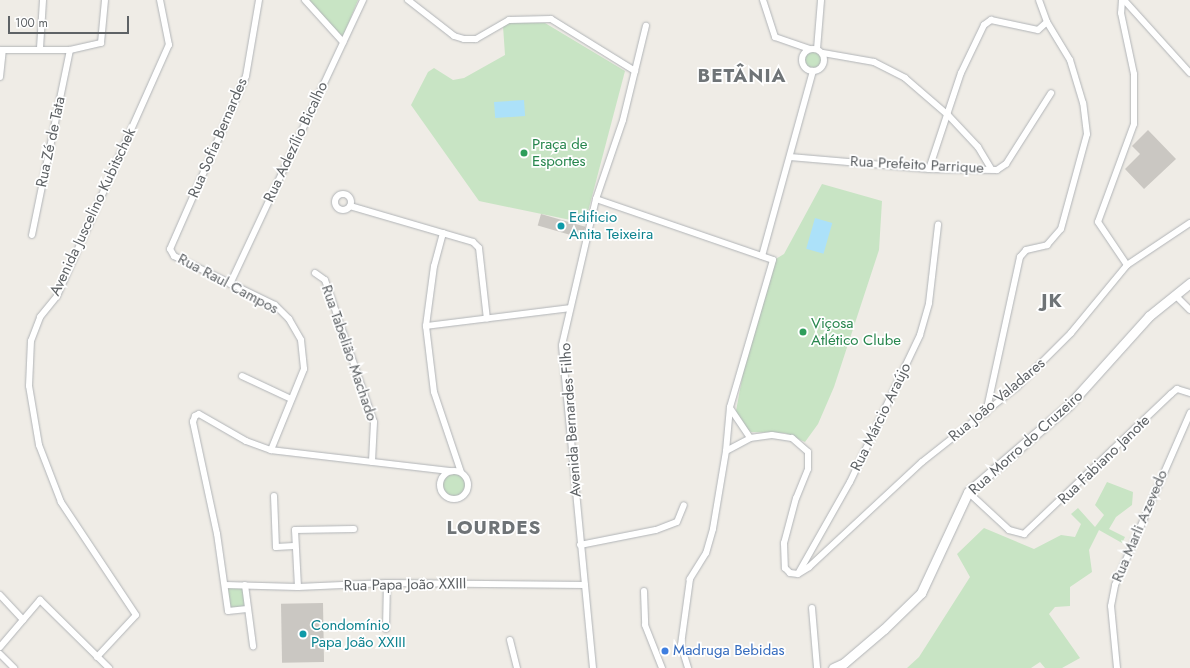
<!DOCTYPE html>
<html>
<head>
<meta charset="utf-8">
<style>
  body { margin:0 }
  #map { position:relative; width:1190px; height:668px; overflow:hidden; background:#efece6; font-family:Jost,sans-serif }
  div>[style] { position:absolute }
  [style*='--x'] { left:calc(var(--x)*1px); top:calc(var(--y)*1px); width:calc(var(--w)*1px); rotate:calc(var(--a)*1deg) }
  .green>* { inset:0; background:#c8e4c4; transform-origin:0 0 }
  .round { border-radius:50% }
  .water>* { inset:0; background:#ace1f9; transform-origin:0 0 }
  .building>* { inset:0; background:#cac7c2; transform-origin:0 0 }
  .roads { filter:drop-shadow(0 0 1px #b1b4b7) drop-shadow(0 0 1px #b1b4b7) }
  .street>* { height:6px; margin:-3px; padding:0 3px; transform-origin:3px; border-radius:3px; background:#fff }
  .street>.ring { margin:-3px; padding:0; box-sizing:content-box; background:none; border:6px solid #fff; border-radius:50% }
  .secondary>* { height:9px; margin:-4.5px; padding:0 4.5px; transform-origin:4.5px; border-radius:4.5px; background:#fff }
  .dots>* { width:11px; height:11px; translate:-50% -50%; box-sizing:border-box; border:2px solid #fff; border-radius:50% }
  span { translate:-50% -50%; white-space:nowrap; text-align:center; line-height:1.15; -webkit-text-stroke:3.5px #fff; paint-order:stroke }
  .street-label { font-size:15px; color:#5e6265 }
  .leisure-label { font-size:15px; color:#27864d }
  .left { translate:0 -50%; text-align:left }
  .culture-label { font-size:15px; color:#0d838f }
  .shop-label { font-size:15px; color:#366cbe }
  .district-label { font-size:19px; color:#6f7477; font-weight:700; letter-spacing:1px }
  .scale { position:absolute; left:8px; top:16px; width:121px; height:18px; box-sizing:border-box; border:2px solid #5e6265; border-top:0; padding-left:5px; font-size:12px; line-height:14px; white-space:nowrap; color:#5e6265; -webkit-text-stroke:3px #fff; paint-order:stroke }
</style>
</head>
<body>
<div id="map">
  <div class="green">
    <div style="clip-path:polygon(309px 0,358px 0,343px 37px,332px 27px)"></div>
    <div style="clip-path:polygon(510px 22px,545px 23px,625px 71px,585px 223px,479px 201px,411px 105px,428px 72px,434px 68px,453px 80px,464px 78px,505px 55px,503px 26px)"></div>
    <div class="round" style="left:804px;top:51px;width:18px;height:18px"></div>
    <div style="clip-path:polygon(822px 184px,882px 201px,879px 250px,834px 387px,818px 424px,805px 442px,785px 433px,751px 432px,740px 424px,736px 411px,746px 357px,774px 260px,784px 254px)"></div>
    <div class="round" style="left:443px;top:474px;width:22px;height:22px"></div>
    <div style="clip-path:polygon(1107px 482px,1133px 492px,1132px 505px,1116px 517px,1109px 529px,1125px 537px,1122px 543px,1099px 530px,1089px 550px,1092px 572px,1070px 587px,1070px 606px,1055px 607px,1049px 614px,1080px 658px,1062px 668px,1045px 668px,1040px 662px,1031px 668px,907px 668px,919px 657px,970px 577px,957px 554px,984px 528px,1034px 549px,1061px 535px,1075px 537px,1081px 524px,1071px 514px,1078px 508px,1095px 527px,1104px 515px,1095px 505px)"></div>
    <div style="left:244px;top:587px;width:21px;height:17px;rotate:87deg"></div>
  </div>
  <div class="water">
    <div style="left:524px;top:100px;width:16px;height:30px;rotate:86deg"></div>
    <div style="left:815px;top:218px;width:18px;height:32px;rotate:16deg"></div>
  </div>
  <div class="building">
    <div style="clip-path:polygon(1148px 130px,1176px 159px,1144px 189px,1125px 169px,1140px 154px,1132px 146px)"></div>
    <div style="left:541px;top:214px;width:46px;height:12px;rotate:16deg"></div>
    <div style="left:323px;top:603px;width:59px;height:42px;rotate:89deg"></div>
  </div>
  <div class="roads">
    <div class="street">
      <div style="--x:259;--y:0;--w:77;--a:99.7"></div>
      <div style="--x:246;--y:76;--w:189;--a:113.7"></div>
      <div style="--x:170;--y:249;--w:8;--a:60"></div>
      <div style="--x:174;--y:256;--w:112;--a:25.9"></div>
      <div style="--x:275;--y:305;--w:20;--a:45"></div>
      <div style="--x:289;--y:319;--w:24;--a:60"></div>
      <div style="--x:301;--y:340;--w:29;--a:84"></div>
      <div style="--x:304;--y:369;--w:87;--a:112.2"></div>
      <div style="--x:305;--y:0;--w:57;--a:47.9"></div>
      <div style="--x:408;--y:0;--w:58;--a:38"></div>
      <div style="--x:454;--y:36;--w:10;--a:17"></div>
      <div style="--x:464;--y:39;--w:12;--a:0"></div>
      <div style="--x:476;--y:39;--w:38;--a:-30"></div>
      <div style="--x:509;--y:20;--w:42;--a:-1.4"></div>
      <div style="--x:551;--y:19;--w:99;--a:31.8"></div>
      <div style="--x:763;--y:0;--w:39;--a:72"></div>
      <div style="--x:775;--y:37;--w:37;--a:19"></div>
      <div style="--x:1122;--y:0;--w:13;--a:94"></div>
      <div style="--x:1121;--y:13;--w:62;--a:78"></div>
      <div style="--x:1134;--y:74;--w:50;--a:90"></div>
      <div style="--x:1134;--y:124;--w:104;--a:110.2"></div>
      <div style="--x:1098;--y:222;--w:52;--a:56"></div>
      <div style="--x:1124;--y:0;--w:98;--a:47.9"></div>
      <div style="--x:40;--y:48;--w:48;--a:-86.4"></div>
      <div class="ring" style="left:802px;top:49px;width:16px;height:16px"></div>
      <div style="--x:817;--y:49;--w:49;--a:-85.3"></div>
      <div style="--x:0;--y:50;--w:70;--a:0"></div>
      <div style="--x:70;--y:50;--w:32;--a:-13"></div>
      <div style="--x:101;--y:43;--w:43;--a:-84.7"></div>
      <div style="--x:823;--y:53;--w:52;--a:10"></div>
      <div style="--x:874;--y:62;--w:35;--a:27"></div>
      <div style="--x:905;--y:78;--w:57;--a:40.7"></div>
      <div style="--x:948;--y:115;--w:44;--a:46.8"></div>
      <div style="--x:978;--y:147;--w:26;--a:59"></div>
      <div style="--x:0;--y:77;--w:27;--a:-84"></div>
      <div style="--x:790;--y:157;--w:140;--a:4.9"></div>
      <div style="--x:929;--y:169;--w:68;--a:0.8"></div>
      <div style="--x:997;--y:170;--w:11;--a:-34"></div>
      <div style="--x:1006;--y:164;--w:84;--a:-57.6"></div>
      <div style="--x:929;--y:169;--w:101;--a:-71.6"></div>
      <div style="--x:961;--y:73;--w:53;--a:-64.4"></div>
      <div style="--x:984;--y:25;--w:9;--a:-36"></div>
      <div style="--x:991;--y:20;--w:48;--a:12"></div>
      <div style="--x:1038;--y:30;--w:12;--a:-42"></div>
      <div class="ring" style="left:335px;top:194px;width:10px;height:10px"></div>
      <div style="--x:596;--y:199;--w:187;--a:19"></div>
      <div style="--x:773;--y:260;--w:153;--a:106.3"></div>
      <div style="--x:730;--y:407;--w:44;--a:95.2"></div>
      <div style="--x:726;--y:451;--w:79;--a:99.5"></div>
      <div style="--x:713;--y:529;--w:25;--a:106"></div>
      <div style="--x:706;--y:553;--w:31;--a:122"></div>
      <div style="--x:690;--y:579;--w:67;--a:97.8"></div>
      <div style="--x:681;--y:645;--w:24;--a:73"></div>
      <div style="--x:350;--y:206;--w:128;--a:16.3"></div>
      <div style="--x:473;--y:242;--w:8;--a:45"></div>
      <div style="--x:479;--y:248;--w:71;--a:83.6"></div>
      <div style="--x:443;--y:233;--w:34;--a:105"></div>
      <div style="--x:434;--y:266;--w:61;--a:97.6"></div>
      <div style="--x:426;--y:326;--w:66;--a:83.1"></div>
      <div style="--x:434;--y:392;--w:84;--a:71.4"></div>
      <div style="--x:32;--y:235;--w:189;--a:-78.4"></div>
      <div style="--x:762;--y:256;--w:192;--a:-74.6"></div>
      <div style="--x:315;--y:273;--w:12;--a:35"></div>
      <div style="--x:325;--y:280;--w:150;--a:71"></div>
      <div style="--x:374;--y:422;--w:40;--a:92.9"></div>
      <div style="--x:230;--y:284;--w:314;--a:-64.9"></div>
      <div style="--x:1175;--y:295;--w:21;--a:45"></div>
      <div style="--x:426;--y:326;--w:145;--a:-7.1"></div>
      <div style="--x:242;--y:376;--w:54;--a:25.1"></div>
      <div style="--x:730;--y:408;--w:36;--a:56"></div>
      <div style="--x:986;--y:413;--w:160;--a:-77.7"></div>
      <div style="--x:1020;--y:257;--w:9;--a:-49"></div>
      <div style="--x:1026;--y:250;--w:22;--a:-13"></div>
      <div style="--x:1047;--y:245;--w:21;--a:-49"></div>
      <div style="--x:1061;--y:229;--w:98;--a:-74.7"></div>
      <div style="--x:1087;--y:134;--w:31;--a:-97"></div>
      <div style="--x:1083;--y:103;--w:45;--a:-106.8"></div>
      <div style="--x:1070;--y:60;--w:44;--a:-121.2"></div>
      <div style="--x:1047;--y:22;--w:23;--a:-110"></div>
      <div style="--x:726;--y:451;--w:27;--a:-28"></div>
      <div style="--x:750;--y:438;--w:22;--a:-8"></div>
      <div style="--x:772;--y:435;--w:20;--a:9"></div>
      <div style="--x:792;--y:438;--w:21;--a:41"></div>
      <div style="--x:808;--y:452;--w:17;--a:90"></div>
      <div style="--x:808;--y:469;--w:31;--a:112"></div>
      <div style="--x:796;--y:498;--w:47;--a:104.9"></div>
      <div style="--x:784;--y:543;--w:25;--a:88"></div>
      <div style="--x:785;--y:568;--w:7;--a:45"></div>
      <div style="--x:790;--y:573;--w:8;--a:7"></div>
      <div class="ring" style="left:440px;top:471px;width:22px;height:22px"></div>
      <div style="--x:968;--y:492;--w:56;--a:42.8"></div>
      <div style="--x:1009;--y:530;--w:16;--a:15"></div>
      <div style="--x:1024;--y:534;--w:203;--a:-43.6"></div>
      <div style="--x:1171;--y:394;--w:8;--a:-40"></div>
      <div style="--x:1177;--y:389;--w:14;--a:17"></div>
      <div style="--x:274;--y:496;--w:51;--a:87.8"></div>
      <div style="--x:276;--y:547;--w:18;--a:-3"></div>
      <div style="--x:580;--y:545;--w:77;--a:-11.2"></div>
      <div style="--x:656;--y:530;--w:22;--a:-21"></div>
      <div style="--x:677;--y:522;--w:18;--a:-68"></div>
      <div style="--x:799;--y:572;--w:103;--a:-60.5"></div>
      <div style="--x:850;--y:482;--w:163;--a:-64.5"></div>
      <div style="--x:920;--y:335;--w:33;--a:-74"></div>
      <div style="--x:929;--y:303;--w:79;--a:-83.4"></div>
      <div style="--x:798;--y:574;--w:13;--a:-32"></div>
      <div style="--x:809;--y:567;--w:154;--a:-42.9"></div>
      <div style="--x:922;--y:462;--w:121;--a:-38.3"></div>
      <div style="--x:1017;--y:387;--w:76;--a:-45"></div>
      <div style="--x:1071;--y:333;--w:88;--a:-50.5"></div>
      <div style="--x:1127;--y:265;--w:76;--a:-33.7"></div>
      <div style="--x:225;--y:585;--w:73;--a:1.6"></div>
      <div style="--x:298;--y:587;--w:89;--a:-2.6"></div>
      <div style="--x:387;--y:583;--w:198;--a:0.6"></div>
      <div style="--x:245;--y:585;--w:62;--a:82.5"></div>
      <div style="--x:298;--y:587;--w:57;--a:-93"></div>
      <div style="--x:295;--y:530;--w:59;--a:-1"></div>
      <div style="--x:644;--y:591;--w:34;--a:88"></div>
      <div style="--x:645;--y:625;--w:46;--a:68.4"></div>
      <div style="--x:0;--y:595;--w:34;--a:47"></div>
      <div style="--x:812;--y:608;--w:60;--a:85.2"></div>
      <div style="--x:247;--y:609;--w:19;--a:174"></div>
      <div style="--x:228;--y:611;--w:78;--a:-98.1"></div>
      <div style="--x:217;--y:534;--w:115;--a:-102.1"></div>
      <div style="--x:193;--y:422;--w:6;--a:-72"></div>
      <div style="--x:195;--y:416;--w:4;--a:-27"></div>
      <div style="--x:199;--y:414;--w:54;--a:29.9"></div>
      <div style="--x:246;--y:441;--w:27;--a:20"></div>
      <div style="--x:271;--y:450;--w:181;--a:6.7"></div>
      <div style="--x:386;--y:629;--w:46;--a:-88.8"></div>
      <div style="--x:510;--y:640;--w:29;--a:76"></div>
      <div style="--x:0;--y:647;--w:62;--a:-49.6"></div>
      <div style="--x:40;--y:600;--w:97;--a:44.6"></div>
      <div style="--x:0;--y:654;--w:20;--a:45"></div>
      <div style="--x:97;--y:657;--w:57;--a:-47.1"></div>
      <div style="--x:136;--y:615;--w:136;--a:-123.6"></div>
      <div style="--x:61;--y:502;--w:61;--a:-111.1"></div>
      <div style="--x:39;--y:445;--w:60;--a:-99.6"></div>
      <div style="--x:29;--y:386;--w:45;--a:-87.5"></div>
      <div style="--x:31;--y:341;--w:26;--a:-69"></div>
      <div style="--x:40;--y:317;--w:27;--a:-51"></div>
      <div style="--x:57;--y:296;--w:275;--a:-66"></div>
      <div style="--x:169;--y:45;--w:46;--a:-101.3"></div>
      <div style="--x:593;--y:668;--w:324;--a:-95.5"></div>
      <div style="--x:562;--y:345;--w:150;--a:-76.9"></div>
      <div style="--x:596;--y:199;--w:83;--a:-71.1"></div>
      <div style="--x:623;--y:120;--w:97;--a:-76.3"></div>
      <div style="--x:1117;--y:668;--w:62;--a:-95.5"></div>
      <div style="--x:1111;--y:606;--w:21;--a:-79"></div>
      <div style="--x:1115;--y:585;--w:188;--a:-66.4"></div>
    </div>
    <div class="secondary">
      <div style="--x:833;--y:668;--w:12;--a:-24"></div>
      <div style="--x:844;--y:663;--w:52;--a:-40.4"></div>
      <div style="--x:884;--y:629;--w:52;--a:-44.2"></div>
      <div style="--x:921;--y:593;--w:111;--a:-65"></div>
      <div style="--x:968;--y:492;--w:133;--a:-40.7"></div>
      <div style="--x:1069;--y:405;--w:120;--a:-48"></div>
      <div style="--x:1149;--y:316;--w:53;--a:-38.8"></div>
    </div>
  </div>
  <div class="dots">
    <div style="left:524px;top:153px;background:#2e9e5b"></div>
    <div style="left:561px;top:226px;background:#0f9aa8"></div>
    <div style="left:803px;top:332px;background:#2e9e5b"></div>
    <div style="left:303px;top:634px;background:#0f9aa8"></div>
    <div style="left:665px;top:651px;background:#3f7fe0"></div>
  </div>
  <div class="street-label">
    <span style="left:218px;top:138px;rotate:-67deg">Rua Sofia Bernardes</span>
    <span style="left:51px;top:142px;rotate:-78deg">Rua Zé de Tata</span>
    <span style="left:296px;top:142px;rotate:-65deg">Rua Adezílio Bicalho</span>
    <span style="left:917px;top:165px;rotate:3deg">Rua Prefeito Parrique</span>
    <span style="left:93px;top:212px;rotate:-65deg">Avenida Juscelino Kubitschek</span>
    <span style="left:228px;top:284px;rotate:28deg">Rua Raul Campos</span>
    <span style="left:349px;top:353px;rotate:71deg">Rua Tabelião Machado</span>
    <span style="left:997px;top:400px;rotate:-40deg">Rua João Valadares</span>
    <span style="left:881px;top:417px;rotate:-64deg">Rua Márcio Araújo</span>
    <span style="left:571px;top:420px;rotate:-94deg">Avenida Bernardes Filho</span>
    <span style="left:1026px;top:443px;rotate:-42deg">Rua Morro do Cruzeiro</span>
    <span style="left:1104px;top:460px;rotate:-44deg">Rua Fabiano Janote</span>
    <span style="left:1140px;top:526px;rotate:-67deg">Rua Marli Azevedo</span>
    <span style="left:405px;top:585px;rotate:-1deg">Rua Papa João XXIII</span>
  </div>
  <div class="leisure-label">
    <span class="left" style="left:532px;top:153px">Praça de<br>Esportes</span>
    <span class="left" style="left:811px;top:332px">Viçosa<br>Atlético Clube</span>
  </div>
  <div class="culture-label">
    <span class="left" style="left:569px;top:226px">Edificio<br>Anita Teixeira</span>
    <span class="left" style="left:311px;top:634px">Condomínio<br>Papa João XXIII</span>
  </div>
  <div class="shop-label">
    <span class="left" style="left:673px;top:651px">Madruga Bebidas</span>
  </div>
  <div class="district-label">
    <span style="left:742px;top:76px">BETÂNIA</span>
    <span style="left:1052px;top:301px">JK</span>
    <span style="left:494px;top:528px">LOURDES</span>
  </div>
  <div class="scale">100 m</div>
</div>
</body>
</html>
